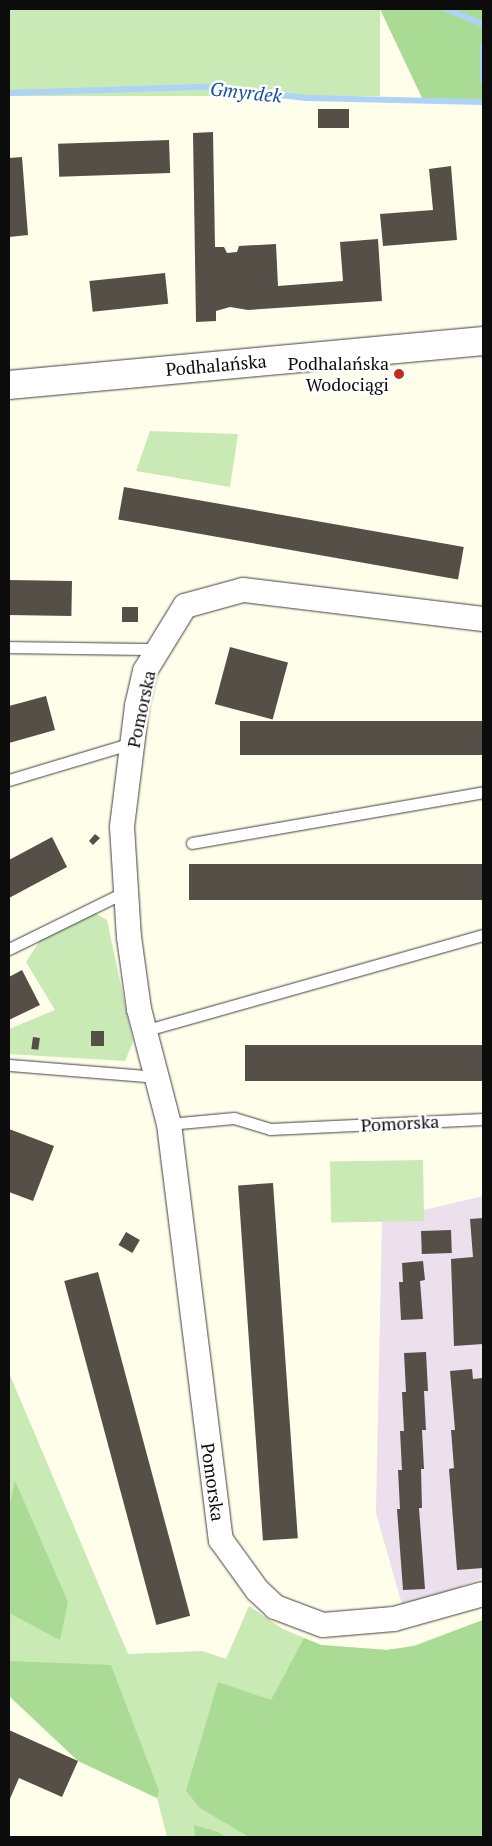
<!DOCTYPE html>
<html>
<head>
<meta charset="utf-8">
<style>
  body { margin:0 }
  #map { position:relative; width:492px; height:1846px; overflow:hidden; background:#fffeeb; font-family:"PT Serif",serif }
  div>[style] { position:absolute }
  [style*='--x'] { left:calc(var(--x)*1px); top:calc(var(--y)*1px); width:calc(var(--w)*1px); rotate:calc(var(--a)*1deg) }
  .industrial>* { inset:0; background:#ebe0eb }
  .green>* { inset:0; background:#c9eab5; transform-origin:0 0 }
  .forest>* { inset:0; background:#aadb94 }
  .stream>* { height:6px; margin:-3px; padding:0 3px; transform-origin:3px; border-radius:3px; background:#afd3f7 }
  .building>* { inset:0; background:#554f48; transform-origin:0 0 }
  .roads { filter:drop-shadow(0 0 1px #3f3f3f) drop-shadow(0 0 1px #3f3f3f) }
  .service>* { height:11px; margin:-5.5px; padding:0 5.5px; transform-origin:5.5px; border-radius:5.5px; background:#fff }
  .minor>* { height:24px; margin:-12px; padding:0 12px; transform-origin:12px; border-radius:12px; background:#fff }
  .tertiary>* { height:28px; margin:-14px; padding:0 14px; transform-origin:14px; border-radius:14px; background:#fff }
  .dots>* { width:14px; height:14px; translate:-50% -50%; box-sizing:border-box; border:2px solid #fff; border-radius:50% }
  span { translate:-50% -50%; white-space:nowrap; text-align:center; line-height:1.15; -webkit-text-stroke:5px #fff; paint-order:stroke }
  .poi-label { font-size:18px; color:#0c0c0c }
  .right { translate:-100% -50%; text-align:right }
  .street-label { font-size:18px; color:#0c0c0c }
  .water-label { font-size:19px; color:#1450a0; font-style:italic }
  .frame { position:absolute; inset:0; border:10px solid #0c0c0c; pointer-events:none }
</style>
</head>
<body>
<div id="map">
  <div class="industrial">
    <div style="clip-path:polygon(483px 1196px,483px 1578px,403px 1608px,376px 1513px,382px 1220px)"></div>
  </div>
  <div class="green">
    <div style="left:9px;top:9px;width:371px;height:87px"></div>
    <div style="clip-path:polygon(150px 431px,238px 434px,230px 487px,136px 471px)"></div>
    <div style="clip-path:polygon(90px 910px,107px 920px,133px 1042px,125px 1061px,9px 1054px,9px 1029px,55px 1010px,26px 962px,44px 934px)"></div>
    <div style="left:423px;top:1160px;width:61px;height:93px;rotate:89deg"></div>
    <div style="clip-path:polygon(9px 1373px,128px 1654px,202px 1651px,226px 1659px,249px 1606px,283px 1629px,321px 1645px,387px 1650px,414px 1646px,483px 1620px,483px 1837px,167px 1837px,157px 1798px,79px 1761px,9px 1695px)"></div>
  </div>
  <div class="forest">
    <div style="clip-path:polygon(380px 9px,483px 9px,483px 100px,422px 98px)"></div>
    <div style="clip-path:polygon(15px 1481px,68px 1602px,60px 1640px,9px 1613px,9px 1508px)"></div>
    <div style="clip-path:polygon(483px 1620px,483px 1837px,249px 1837px,200px 1808px,186px 1791px,218px 1682px,271px 1700px,304px 1638px,321px 1645px,387px 1650px,414px 1646px)"></div>
    <div style="clip-path:polygon(9px 1661px,111px 1665px,159px 1791px,157px 1798px,78px 1761px,9px 1696px)"></div>
    <div style="clip-path:polygon(194px 1825px,218px 1832px,226px 1837px,195px 1837px)"></div>
  </div>
  <div class="stream">
    <div style="--x:446;--y:9;--w:40;--a:22"></div>
    <div style="--x:483;--y:45;--w:36;--a:90"></div>
    <div style="--x:9;--y:93;--w:196;--a:-1.8"></div>
    <div style="--x:205;--y:87;--w:102;--a:6.2"></div>
    <div style="--x:306;--y:98;--w:177;--a:1.3"></div>
  </div>
  <div class="building">
    <div style="left:318px;top:109px;width:31px;height:19px"></div>
    <div style="clip-path:polygon(213px 132px,215px 247px,224px 247px,227px 253px,237px 252px,239px 246px,276px 244px,278px 286px,343px 281px,340px 242px,378px 239px,382px 301px,248px 310px,230px 307px,216px 311px,216px 321px,196px 322px,193px 133px)"></div>
    <div style="left:169px;top:140px;width:33px;height:111px;rotate:88deg"></div>
    <div style="clip-path:polygon(22px 157px,28px 235px,9px 237px,9px 158px)"></div>
    <div style="clip-path:polygon(451px 166px,457px 240px,383px 246px,380px 214px,433px 210px,429px 169px)"></div>
    <div style="left:165px;top:273px;width:31px;height:76px;rotate:84deg"></div>
    <div style="left:124px;top:487px;width:345px;height:33px;rotate:10deg"></div>
    <div style="left:9px;top:580px;width:63px;height:35px;rotate:1deg"></div>
    <div style="left:122px;top:607px;width:16px;height:15px"></div>
    <div style="left:230px;top:647px;width:60px;height:59px;rotate:15deg"></div>
    <div style="clip-path:polygon(46px 696px,55px 730px,9px 743px,9px 706px)"></div>
    <div style="left:483px;top:721px;width:34px;height:243px;rotate:90deg"></div>
    <div style="clip-path:polygon(95px 834px,100px 838px,93px 845px,89px 841px)"></div>
    <div style="clip-path:polygon(52px 837px,67px 867px,9px 898px,9px 860px)"></div>
    <div style="left:483px;top:864px;width:36px;height:294px;rotate:90deg"></div>
    <div style="clip-path:polygon(22px 970px,40px 1005px,9px 1020px,9px 977px)"></div>
    <div style="left:91px;top:1031px;width:13px;height:15px"></div>
    <div style="left:33px;top:1037px;width:7px;height:12px;rotate:8deg"></div>
    <div style="left:483px;top:1045px;width:36px;height:238px;rotate:90deg"></div>
    <div style="clip-path:polygon(9px 1129px,54px 1146px,33px 1201px,9px 1192px)"></div>
    <div style="left:273px;top:1183px;width:356px;height:35px;rotate:86deg"></div>
    <div style="clip-path:polygon(483px 1218px,483px 1344px,454px 1346px,451px 1259px,473px 1257px,470px 1219px)"></div>
    <div style="left:451px;top:1230px;width:23px;height:30px;rotate:88deg"></div>
    <div style="left:126px;top:1232px;width:16px;height:15px;rotate:30deg"></div>
    <div style="clip-path:polygon(423px 1261px,425px 1280px,420px 1281px,423px 1319px,401px 1320px,399px 1282px,403px 1282px,402px 1263px)"></div>
    <div style="left:98px;top:1272px;width:356px;height:35px;rotate:75deg"></div>
    <div style="clip-path:polygon(426px 1352px,428px 1391px,424px 1391px,426px 1430px,422px 1430px,424px 1469px,421px 1469px,422px 1508px,419px 1508px,425px 1589px,403px 1590px,397px 1509px,400px 1509px,398px 1470px,402px 1470px,400px 1431px,404px 1431px,402px 1392px,406px 1392px,404px 1353px)"></div>
    <div style="clip-path:polygon(472px 1369px,473px 1379px,483px 1378px,483px 1568px,457px 1570px,449px 1469px,454px 1468px,451px 1430px,455px 1430px,450px 1371px)"></div>
    <div style="clip-path:polygon(9px 1730px,78px 1761px,62px 1797px,19px 1778px,9px 1801px)"></div>
  </div>
  <div class="roads">
    <div class="service">
      <div style="--x:9;--y:647;--w:148;--a:0.8"></div>
      <div style="--x:9;--y:780;--w:128;--a:-16.7"></div>
      <div style="--x:192;--y:843;--w:295;--a:-9.9"></div>
      <div style="--x:9;--y:949;--w:129;--a:-26.2"></div>
      <div style="--x:147;--y:1030;--w:349;--a:-15.8"></div>
      <div style="--x:9;--y:1065;--w:150;--a:4.6"></div>
      <div style="--x:169;--y:1124;--w:65;--a:-5.3"></div>
      <div style="--x:234;--y:1118;--w:38;--a:17"></div>
      <div style="--x:270;--y:1129;--w:213;--a:-2.7"></div>
    </div>
    <div class="minor">
      <div style="--x:483;--y:619;--w:242;--a:-173.1"></div>
      <div style="--x:243;--y:590;--w:60;--a:164.6"></div>
      <div style="--x:185;--y:606;--w:76;--a:121.6"></div>
      <div style="--x:145;--y:671;--w:36;--a:103"></div>
      <div style="--x:137;--y:706;--w:122;--a:97.1"></div>
      <div style="--x:122;--y:827;--w:110;--a:86.4"></div>
      <div style="--x:129;--y:937;--w:73;--a:82.1"></div>
      <div style="--x:139;--y:1009;--w:119;--a:75.4"></div>
      <div style="--x:169;--y:1124;--w:419;--a:82.9"></div>
      <div style="--x:221;--y:1540;--w:62;--a:54.2"></div>
      <div style="--x:257;--y:1590;--w:25;--a:43"></div>
      <div style="--x:275;--y:1607;--w:51;--a:20.6"></div>
      <div style="--x:323;--y:1625;--w:71;--a:-4.8"></div>
      <div style="--x:394;--y:1619;--w:92;--a:-15.7"></div>
    </div>
    <div class="tertiary">
      <div style="--x:9;--y:385;--w:476;--a:-5.3"></div>
    </div>
  </div>
  <div class="dots">
    <div style="left:399px;top:374px;background:#be2f22"></div>
  </div>
  <div class="poi-label">
    <span class="right" style="left:389px;top:374px">Podhalańska<br>Wodociągi</span>
  </div>
  <div class="street-label">
    <span style="left:216px;top:365px;rotate:-5deg">Podhalańska</span>
    <span style="left:141px;top:709px;rotate:-78deg">Pomorska</span>
    <span style="left:400px;top:1123px;rotate:-3deg">Pomorska</span>
    <span style="left:213px;top:1482px;rotate:82deg">Pomorska</span>
  </div>
  <div class="water-label">
    <span style="left:246px;top:92px;rotate:6deg">Gmyrdek</span>
  </div>
  <div class="frame"></div>
</div>
</body>
</html>
